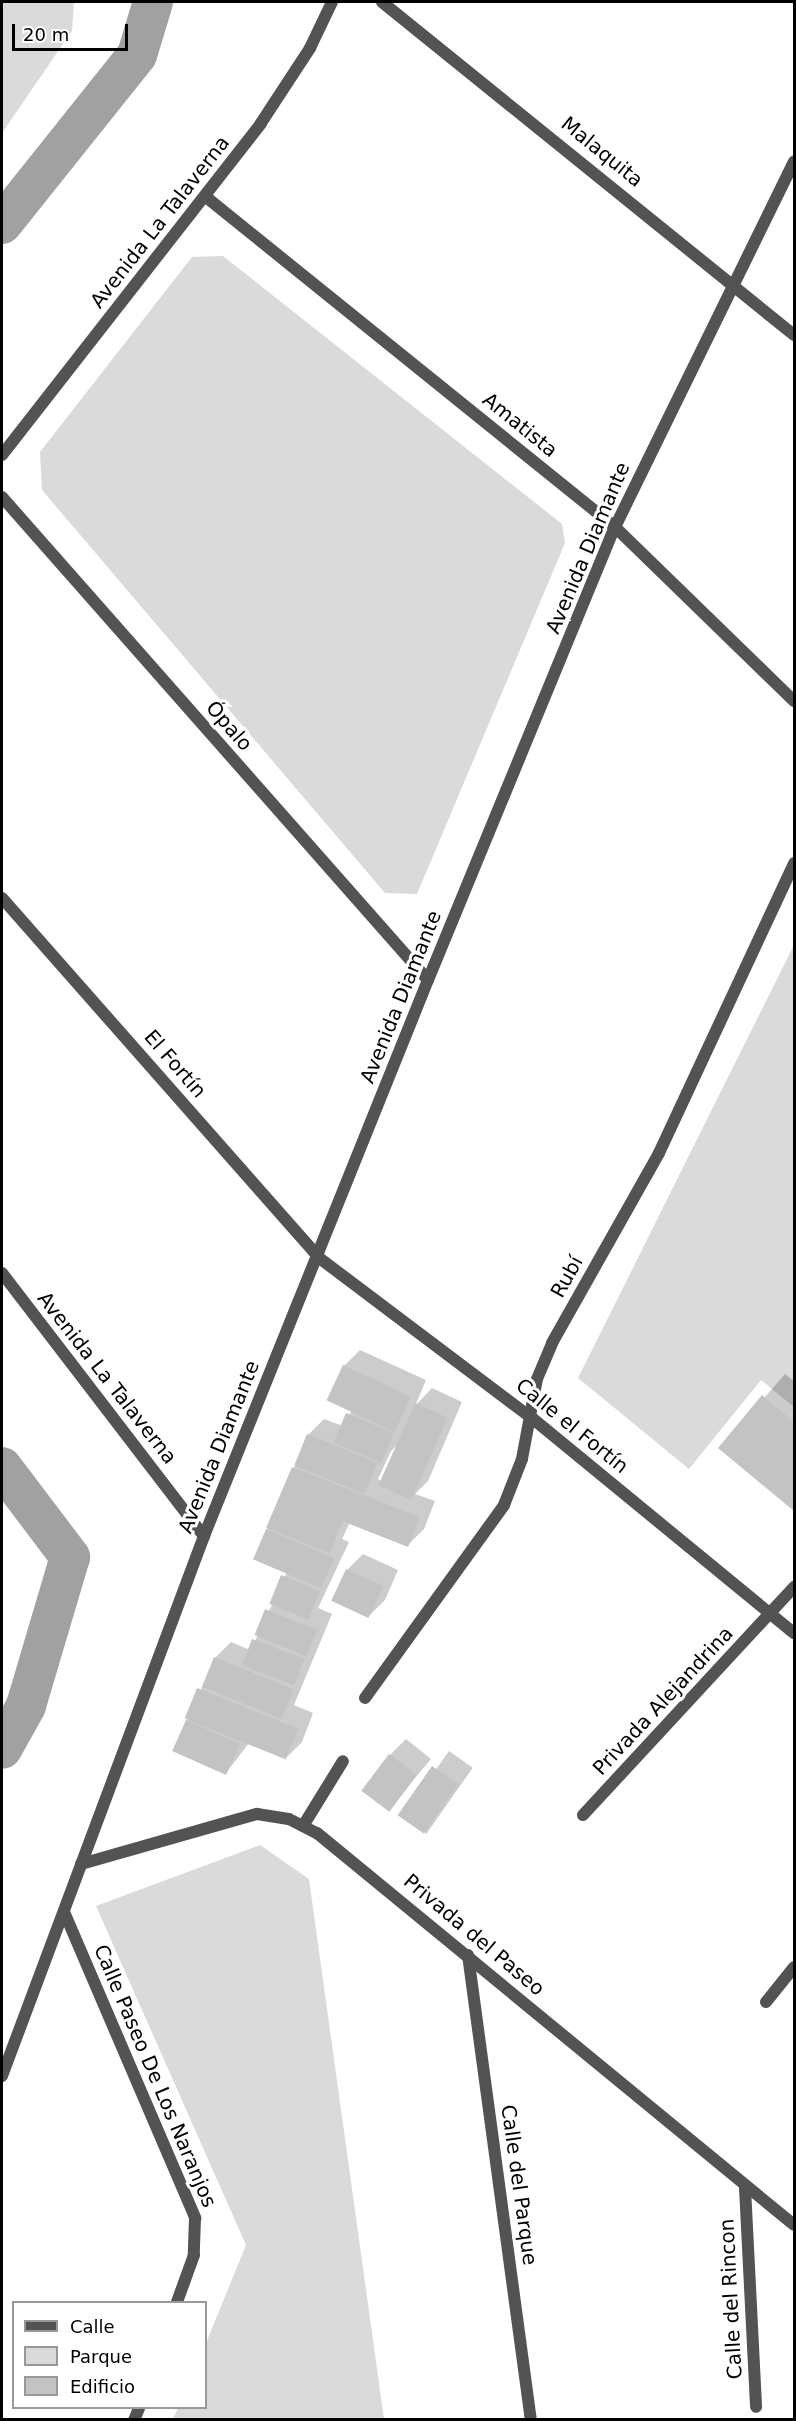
<!DOCTYPE html>
<html>
<head>
<meta charset="utf-8">
<style>
  body { margin:0 }
  #map { position:relative; width:796px; height:2421px; overflow:hidden; background:#fff; font-family:"DejaVu Sans",sans-serif }
  div>[style] { position:absolute }
  [style*='--x'] { left:calc(var(--x)*1px); top:calc(var(--y)*1px); width:calc(var(--w)*1px); rotate:calc(var(--a)*1deg) }
  .green>* { inset:0; background:#dadada }
  .shadow>* { inset:0; background:#0003; transform-origin:0 0 }
  .canal>* { height:40px; margin:-20px; padding:0 20px; transform-origin:20px; border-radius:20px; background:#a1a1a1 }
  .building>* { inset:0; background:#c3c3c3; transform-origin:0 0 }
  .minor>* { height:12px; margin:-6px; padding:0 6px; transform-origin:6px; border-radius:6px; background:#535353 }
  span { translate:-50% -50%; white-space:nowrap; text-align:center; line-height:1.15; -webkit-text-stroke:6px #fff; paint-order:stroke }
  .street-label { font-size:20px; color:#000 }
  .frame { position:absolute; inset:0; border:3px solid #000; pointer-events:none }
  .legend { position:absolute; left:12px; top:2301px; width:195px; height:108px; box-sizing:border-box; background:#fff; border:2px solid #999; margin:0; padding:8px 10px; list-style:none; font-size:18px; color:#000 }
  .legend li { display:flex; align-items:center; gap:12px; height:30px }
  .legend b { width:30px; border:2px solid #999 }
  .scale { position:absolute; left:12px; top:24px; width:116px; height:27px; box-sizing:border-box; border:3px solid #000; border-top:0; padding-left:8px; font-size:18px; line-height:21px; white-space:nowrap; color:#000; -webkit-text-stroke:4px #fff; paint-order:stroke }
</style>
</head>
<body>
<div id="map">
  <div class="green">
    <div style="clip-path:polygon(2px 2px,74px 2px,72px 31px,2px 133px)"></div>
    <div style="clip-path:polygon(223px 256px,562px 524px,565px 543px,417px 894px,385px 893px,42px 490px,40px 452px,192px 257px)"></div>
    <div style="clip-path:polygon(794px 945px,794px 1407px,761px 1380px,689px 1469px,578px 1378px)"></div>
    <div style="clip-path:polygon(260px 1845px,309px 1879px,384px 2419px,173px 2419px,178px 2408px,206px 2408px,206px 2343px,246px 2245px,96px 1906px)"></div>
  </div>
  <div class="shadow">
    <div style="clip-path:polygon(evenodd,360px 1350px,426px 1380px,415px 1406px,432px 1388px,462px 1402px,428px 1481px,415px 1494px,435px 1501px,424px 1529px,408px 1545px,350px 1522px,342px 1539px,349px 1542px,318px 1608px,332px 1614px,294px 1705px,313px 1713px,302px 1742px,286px 1758px,249px 1743px,226px 1773px,187px 1721px,215px 1658px,231px 1642px,250px 1650px,258px 1635px,287px 1572px,255px 1558px,308px 1435px,324px 1419px,343px 1426px,352px 1410px,344px 1366px,360px 1350px,398px 1444px,382px 1481px,378px 1479px,391px 1451px,398px 1444px)"></div>
    <div style="clip-path:polygon(785px 1374px,794px 1381px,794px 1509px,720px 1448px)"></div>
    <div style="clip-path:polygon(363px 1554px,398px 1570px,385px 1600px,369px 1616px,347px 1570px)"></div>
    <div style="clip-path:polygon(406px 1739px,431px 1759px,389px 1809px,390px 1755px)"></div>
    <div style="left:449px;top:1751px;width:29px;height:81px;rotate:35deg"></div>
  </div>
  <div class="canal">
    <div style="--x:2;--y:224;--w:216;--a:-51.4"></div>
    <div style="--x:137;--y:55;--w:55;--a:-73.2"></div>
    <div style="--x:2;--y:1467;--w:113;--a:52.9"></div>
    <div style="--x:70;--y:1557;--w:155;--a:106.5"></div>
    <div style="--x:26;--y:1706;--w:49;--a:119.2"></div>
  </div>
  <div class="building">
    <div style="left:343px;top:1365px;width:75px;height:39px;rotate:25deg"></div>
    <div style="clip-path:polygon(762px 1395px,794px 1422px,794px 1511px,718px 1448px)"></div>
    <div style="left:415px;top:1403px;width:36px;height:90px;rotate:24deg"></div>
    <div style="left:346px;top:1413px;width:52px;height:32px;rotate:23deg"></div>
    <div style="left:307px;top:1434px;width:76px;height:34px;rotate:22deg"></div>
    <div style="clip-path:polygon(292px 1467px,420px 1517px,408px 1547px,342px 1521px,330px 1553px,266px 1528px)"></div>
    <div style="left:266px;top:1529px;width:74px;height:33px;rotate:23deg"></div>
    <div style="left:346px;top:1569px;width:41px;height:35px;rotate:25deg"></div>
    <div style="left:281px;top:1575px;width:42px;height:31px;rotate:22deg"></div>
    <div style="left:265px;top:1609px;width:56px;height:28px;rotate:22deg"></div>
    <div style="left:252px;top:1639px;width:56px;height:28px;rotate:21deg"></div>
    <div style="left:214px;top:1657px;width:86px;height:32px;rotate:22deg"></div>
    <div style="left:197px;top:1688px;width:109px;height:33px;rotate:22deg"></div>
    <div style="left:186px;top:1720px;width:59px;height:34px;rotate:24deg"></div>
    <div style="left:389px;top:1754px;width:35px;height:46px;rotate:37deg"></div>
    <div style="left:432px;top:1766px;width:32px;height:60px;rotate:35deg"></div>
  </div>
  <div class="minor">
    <div style="--x:382;--y:2;--w:530;--a:38.95"></div>
    <div style="--x:206;--y:197;--w:526;--a:38.9"></div>
    <div style="--x:615;--y:527;--w:250;--a:44.2"></div>
    <div style="--x:2;--y:455;--w:421;--a:-52"></div>
    <div style="--x:261;--y:123;--w:90;--a:-56.8"></div>
    <div style="--x:310;--y:48;--w:51;--a:-64.4"></div>
    <div style="--x:2;--y:497;--w:644;--a:48.59"></div>
    <div style="--x:2;--y:898;--w:478;--a:48.6"></div>
    <div style="--x:318;--y:1257;--w:268;--a:37"></div>
    <div style="--x:532;--y:1418;--w:339;--a:39.4"></div>
    <div style="--x:2;--y:1273;--w:332;--a:52.5"></div>
    <div style="--x:365;--y:1698;--w:238;--a:-54.2"></div>
    <div style="--x:504;--y:1505;--w:49;--a:-68.6"></div>
    <div style="--x:522;--y:1459;--w:81;--a:-79.4"></div>
    <div style="--x:537;--y:1379;--w:39;--a:-67"></div>
    <div style="--x:552;--y:1343;--w:218;--a:-60.6"></div>
    <div style="--x:659;--y:1153;--w:320;--a:-65"></div>
    <div style="--x:583;--y:1815;--w:311;--a:-47.2"></div>
    <div style="--x:303;--y:1826;--w:76;--a:-58.4"></div>
    <div style="--x:81;--y:1864;--w:183;--a:-15.9"></div>
    <div style="--x:257;--y:1814;--w:32;--a:9"></div>
    <div style="--x:289;--y:1819;--w:31;--a:27"></div>
    <div style="--x:317;--y:1833;--w:617;--a:39.41"></div>
    <div style="--x:65;--y:1914;--w:331;--a:66.8"></div>
    <div style="--x:195;--y:2218;--w:37;--a:92"></div>
    <div style="--x:194;--y:2255;--w:50;--a:109.9"></div>
    <div style="--x:468;--y:1955;--w:469;--a:82.3"></div>
    <div style="--x:766;--y:2002;--w:45;--a:-51.3"></div>
    <div style="--x:2;--y:2076;--w:577;--a:-69.49"></div>
    <div style="--x:204;--y:1536;--w:599;--a:-68.06"></div>
    <div style="--x:428;--y:980;--w:490;--a:-67.6"></div>
    <div style="--x:615;--y:527;--w:407;--a:-63.9"></div>
    <div style="--x:745;--y:2188;--w:219;--a:87.1"></div>
    <div style="--x:134;--y:2420;--w:13;--a:-67"></div>
  </div>
  <div class="street-label">
    <span style="left:602px;top:152px;rotate:39deg">Malaquita</span>
    <span style="left:160px;top:222px;rotate:-52deg">Avenida La Talaverna</span>
    <span style="left:520px;top:425px;rotate:39deg">Amatista</span>
    <span style="left:588px;top:548px;rotate:-67deg">Avenida Diamante</span>
    <span style="left:229px;top:726px;rotate:49deg">Ópalo</span>
    <span style="left:401px;top:997px;rotate:-68deg">Avenida Diamante</span>
    <span style="left:175px;top:1064px;rotate:49deg">El Fortín</span>
    <span style="left:567px;top:1277px;rotate:-61deg">Rubí</span>
    <span style="left:107px;top:1378px;rotate:52deg">Avenida La Talaverna</span>
    <span style="left:572px;top:1426px;rotate:39deg">Calle el Fortín</span>
    <span style="left:219px;top:1447px;rotate:-68deg">Avenida Diamante</span>
    <span style="left:663px;top:1701px;rotate:-47deg">Privada Alejandrina</span>
    <span style="left:474px;top:1935px;rotate:40deg">Privada del Paseo</span>
    <span style="left:155px;top:2076px;rotate:67deg">Calle Paseo De Los Naranjos</span>
    <span style="left:519px;top:2185px;rotate:82deg">Calle del Parque</span>
    <span style="left:731px;top:2299px;rotate:-93deg">Calle del Rincon</span>
  </div>
  <div class="frame"></div>
  <ul class="legend">
  <li><b style="height:8px;background:#535353"></b>Calle</li>
  <li><b style="height:16px;background:#dadada"></b>Parque</li>
  <li><b style="height:16px;background:#c3c3c3"></b>Edificio</li>
  </ul>
  <div class="scale">20 m</div>
</div>
</body>
</html>
